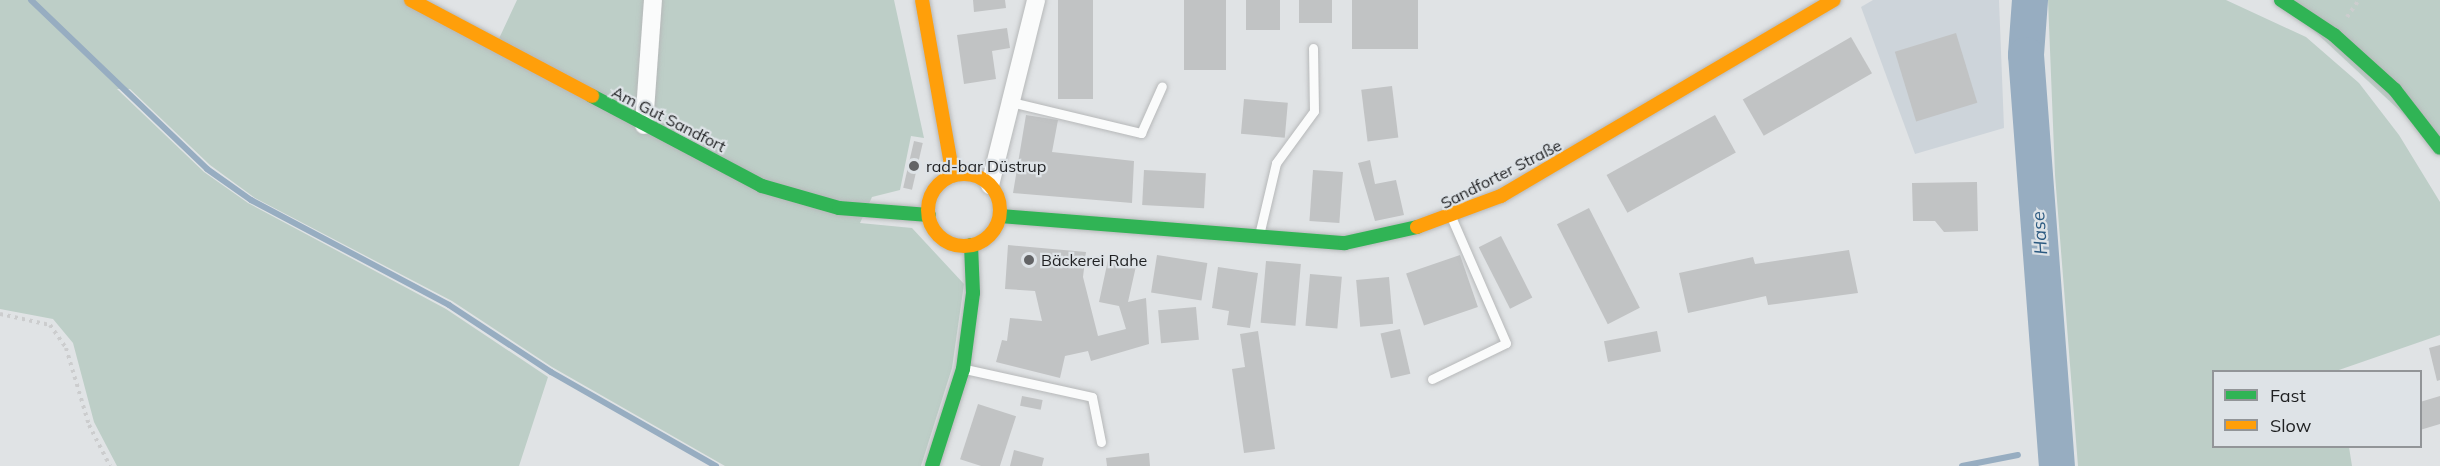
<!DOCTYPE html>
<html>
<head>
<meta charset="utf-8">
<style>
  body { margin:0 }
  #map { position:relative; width:2440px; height:466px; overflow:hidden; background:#e0e3e5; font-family:Mulish,sans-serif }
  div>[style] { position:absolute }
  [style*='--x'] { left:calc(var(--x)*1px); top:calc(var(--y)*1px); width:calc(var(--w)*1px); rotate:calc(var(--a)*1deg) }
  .built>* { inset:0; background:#cdd4da }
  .green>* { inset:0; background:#bdcec7 }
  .stream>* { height:6px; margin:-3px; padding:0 3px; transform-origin:3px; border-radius:3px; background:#97adc1 }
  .river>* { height:36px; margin:-18px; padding:0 18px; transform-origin:18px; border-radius:18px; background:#97adc1 }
  .building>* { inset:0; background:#c1c3c4; transform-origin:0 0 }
  .path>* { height:4px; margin-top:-2px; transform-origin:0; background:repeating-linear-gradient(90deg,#cccdce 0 3px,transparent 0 7.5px) }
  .roads { filter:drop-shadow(0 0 2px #b6b8b9) drop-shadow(0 0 2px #b6b8b9) }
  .lane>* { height:9px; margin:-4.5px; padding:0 4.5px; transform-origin:4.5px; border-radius:4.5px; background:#fafbfb }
  .street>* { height:18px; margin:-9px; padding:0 9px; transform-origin:9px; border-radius:9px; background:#fafbfb }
  .fast>* { height:14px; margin:-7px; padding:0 7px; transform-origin:7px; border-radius:7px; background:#30b455 }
  .slow>* { height:14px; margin:-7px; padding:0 7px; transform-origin:7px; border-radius:7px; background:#ff9f0a }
  .slow>.ring { margin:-7px; padding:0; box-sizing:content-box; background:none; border:14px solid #ff9f0a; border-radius:50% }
  .dots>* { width:16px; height:16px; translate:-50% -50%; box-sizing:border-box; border:3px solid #dee3e7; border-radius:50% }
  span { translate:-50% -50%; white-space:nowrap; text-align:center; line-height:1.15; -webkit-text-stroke:4.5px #dee3e7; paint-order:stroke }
  .street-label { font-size:16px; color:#1f2022 }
  .poi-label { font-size:16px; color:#1f2022 }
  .left { translate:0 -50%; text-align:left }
  .water-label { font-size:18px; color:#2a5980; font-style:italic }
  .legend { position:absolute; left:2212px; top:370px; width:210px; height:78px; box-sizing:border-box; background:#dee3e7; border:2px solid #929598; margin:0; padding:8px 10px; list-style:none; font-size:18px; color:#1f2022 }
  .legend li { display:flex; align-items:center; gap:12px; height:30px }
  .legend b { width:30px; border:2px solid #929598 }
</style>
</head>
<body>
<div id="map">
  <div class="built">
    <div style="clip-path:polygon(1873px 0,1999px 0,2004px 128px,1915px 154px,1861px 7px)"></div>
  </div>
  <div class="green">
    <div style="clip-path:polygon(0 0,412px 0,496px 45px,517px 0,894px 0,924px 138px,911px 136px,900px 190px,872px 197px,860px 223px,912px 228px,964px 284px,952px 368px,921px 466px,725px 466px,552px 367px,452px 301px,255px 198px,210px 165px,130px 89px,117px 89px,204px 172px,248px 203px,446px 309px,548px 377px,519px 466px,117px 466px,94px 422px,73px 343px,53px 319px,0 309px)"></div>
    <div style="clip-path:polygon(2048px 0,2226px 0,2306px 37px,2359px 83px,2399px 135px,2440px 202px,2440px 335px,2336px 371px,2214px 372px,2214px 446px,2349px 447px,2352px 466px,2078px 466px,2055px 175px)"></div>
    <div style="clip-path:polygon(2281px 0,2440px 0,2440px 148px)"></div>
  </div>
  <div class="stream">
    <div style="--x:31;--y:0;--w:244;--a:43.8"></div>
    <div style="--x:207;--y:169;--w:54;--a:35.2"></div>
    <div style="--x:251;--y:200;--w:224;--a:27.9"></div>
    <div style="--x:449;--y:305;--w:122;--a:33.3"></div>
    <div style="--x:551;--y:372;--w:190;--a:29.7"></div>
    <div style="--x:2043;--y:445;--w:13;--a:-27"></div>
    <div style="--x:1962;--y:466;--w:57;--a:-11.1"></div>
  </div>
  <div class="river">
    <div style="--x:2030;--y:0;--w:55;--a:94.2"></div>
    <div style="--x:2026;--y:55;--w:412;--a:85.7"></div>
  </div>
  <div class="building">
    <div style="clip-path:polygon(973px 0,1005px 0,1006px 8px,974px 12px)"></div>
    <div style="left:1058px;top:0;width:35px;height:99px"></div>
    <div style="left:1184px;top:0;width:42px;height:70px"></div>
    <div style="left:1246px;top:0;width:34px;height:30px"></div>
    <div style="left:1299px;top:0;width:33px;height:23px"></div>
    <div style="left:1352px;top:0;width:66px;height:49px"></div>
    <div style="clip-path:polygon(1007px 28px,1010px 48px,992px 51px,996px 79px,964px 84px,957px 35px)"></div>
    <div style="left:1956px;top:33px;width:73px;height:64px;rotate:73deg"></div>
    <div style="left:1851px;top:37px;width:42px;height:125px;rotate:60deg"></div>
    <div style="left:1392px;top:86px;width:52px;height:31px;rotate:83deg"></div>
    <div style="left:1244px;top:99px;width:44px;height:35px;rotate:5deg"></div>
    <div style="clip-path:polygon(1026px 115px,1058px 120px,1052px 152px,1134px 161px,1132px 203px,1013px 193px)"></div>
    <div style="left:1715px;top:115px;width:43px;height:124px;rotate:61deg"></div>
    <div style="left:914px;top:141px;width:9px;height:48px;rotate:13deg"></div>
    <div style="clip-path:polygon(1370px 160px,1375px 184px,1396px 180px,1404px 215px,1375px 221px,1358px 163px)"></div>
    <div style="left:1144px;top:170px;width:62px;height:35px;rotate:3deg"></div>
    <div style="left:1313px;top:170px;width:30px;height:51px;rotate:4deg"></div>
    <div style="clip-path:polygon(1977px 182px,1978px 231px,1944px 232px,1935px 221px,1913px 221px,1912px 183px)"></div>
    <div style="left:1589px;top:208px;width:112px;height:36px;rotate:63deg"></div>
    <div style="left:1501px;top:236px;width:69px;height:25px;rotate:63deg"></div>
    <div style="clip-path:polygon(1008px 245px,1086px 252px,1083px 277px,1098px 336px,1126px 329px,1119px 306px,1099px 302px,1108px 260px,1136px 266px,1128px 302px,1146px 298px,1149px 344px,1091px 361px,1088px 351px,1065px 356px,1060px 378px,996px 362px,1002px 340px,1007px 341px,1010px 318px,1042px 321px,1035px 291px,1005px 289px)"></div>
    <div style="clip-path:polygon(1849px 250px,1858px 293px,1768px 305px,1766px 296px,1688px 313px,1679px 273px,1753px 257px,1755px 264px)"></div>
    <div style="left:1157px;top:255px;width:51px;height:38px;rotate:9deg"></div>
    <div style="left:1460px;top:255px;width:55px;height:57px;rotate:71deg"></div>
    <div style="left:1266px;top:261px;width:35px;height:62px;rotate:5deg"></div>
    <div style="clip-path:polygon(1218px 267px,1258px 273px,1250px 328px,1227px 325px,1229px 311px,1212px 308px)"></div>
    <div style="left:1310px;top:274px;width:32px;height:52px;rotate:5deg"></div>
    <div style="left:1389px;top:277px;width:47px;height:33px;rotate:85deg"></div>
    <div style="left:1196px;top:307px;width:33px;height:38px;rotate:85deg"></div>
    <div style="left:1400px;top:329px;width:46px;height:20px;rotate:77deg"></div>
    <div style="clip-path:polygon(1258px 331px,1275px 449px,1244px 453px,1232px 369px,1245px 367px,1240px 334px)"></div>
    <div style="left:1657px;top:331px;width:21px;height:54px;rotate:79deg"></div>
    <div style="clip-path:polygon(2440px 345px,2440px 380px,2437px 381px,2429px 348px)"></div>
    <div style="left:1022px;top:396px;width:21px;height:10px;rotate:11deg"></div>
    <div style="clip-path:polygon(2440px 396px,2440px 424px,2420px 430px,2420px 402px)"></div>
    <div style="left:978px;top:404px;width:40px;height:58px;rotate:18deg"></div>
    <div style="clip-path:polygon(1014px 450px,1044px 458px,1042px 466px,1010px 466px)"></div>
    <div style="clip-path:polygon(1149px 453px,1150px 466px,1107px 466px,1106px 458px)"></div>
  </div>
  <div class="path">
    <div style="--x:2347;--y:17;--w:21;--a:-55"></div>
    <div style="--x:0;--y:314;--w:51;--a:12.4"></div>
    <div style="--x:50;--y:325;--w:28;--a:55"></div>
    <div style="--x:66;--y:348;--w:80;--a:73.4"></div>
    <div style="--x:89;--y:425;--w:46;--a:62.9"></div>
  </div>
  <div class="roads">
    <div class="lane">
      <div style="--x:1011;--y:102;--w:134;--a:13.4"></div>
      <div style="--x:1141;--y:133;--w:51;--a:-65.9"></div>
      <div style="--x:1259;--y:235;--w:74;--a:-76.7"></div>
      <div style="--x:1276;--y:163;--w:64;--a:-53.8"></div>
      <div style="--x:1314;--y:111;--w:63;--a:-90.9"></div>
      <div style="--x:965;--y:369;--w:130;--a:12.4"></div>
      <div style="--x:1092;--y:397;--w:46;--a:78.7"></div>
      <div style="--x:1432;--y:379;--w:82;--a:-25.9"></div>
      <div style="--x:1506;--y:343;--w:135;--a:-113.5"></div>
    </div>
    <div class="street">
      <div style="--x:644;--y:125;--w:125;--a:-85.9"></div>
      <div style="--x:990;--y:185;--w:191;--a:-76"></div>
    </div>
    <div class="fast">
      <div style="--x:2281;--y:0;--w:64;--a:33.4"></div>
      <div style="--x:2334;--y:35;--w:82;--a:42"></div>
      <div style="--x:2395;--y:90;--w:73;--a:52.2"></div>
      <div style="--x:592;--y:96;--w:192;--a:27.9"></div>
      <div style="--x:762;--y:186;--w:80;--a:15.9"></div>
      <div style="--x:839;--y:208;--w:90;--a:4.4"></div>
      <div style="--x:1000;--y:216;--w:346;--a:4.5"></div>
      <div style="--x:1345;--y:243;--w:74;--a:-12.5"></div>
      <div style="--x:932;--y:466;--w:102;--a:-72.3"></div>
      <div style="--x:963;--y:369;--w:77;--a:-82.5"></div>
      <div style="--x:973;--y:293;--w:48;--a:-92.4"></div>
    </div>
    <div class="slow">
      <div style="--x:411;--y:0;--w:205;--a:27.9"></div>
      <div style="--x:922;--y:0;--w:178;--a:80"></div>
      <div class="ring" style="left:928px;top:174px;width:58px;height:58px"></div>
      <div style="--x:1417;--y:227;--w:90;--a:-20.3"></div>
      <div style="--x:1501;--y:196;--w:386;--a:-30.5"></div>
    </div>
  </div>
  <div class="dots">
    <div style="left:914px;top:166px;background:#636466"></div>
    <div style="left:1029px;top:260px;background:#636466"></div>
  </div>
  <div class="street-label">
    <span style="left:669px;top:119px;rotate:27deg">Am Gut Sandfort</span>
    <span style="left:1501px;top:174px;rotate:-27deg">Sandforter Straße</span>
  </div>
  <div class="poi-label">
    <span class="left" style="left:926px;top:166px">rad-bar Düstrup</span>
    <span class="left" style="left:1041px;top:260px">Bäckerei Rahe</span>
  </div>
  <div class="water-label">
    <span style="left:2040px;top:233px;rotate:-94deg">Hase</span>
  </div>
  <ul class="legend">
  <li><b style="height:8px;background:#30b455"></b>Fast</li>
  <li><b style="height:8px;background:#ff9f0a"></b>Slow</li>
  </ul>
</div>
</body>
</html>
